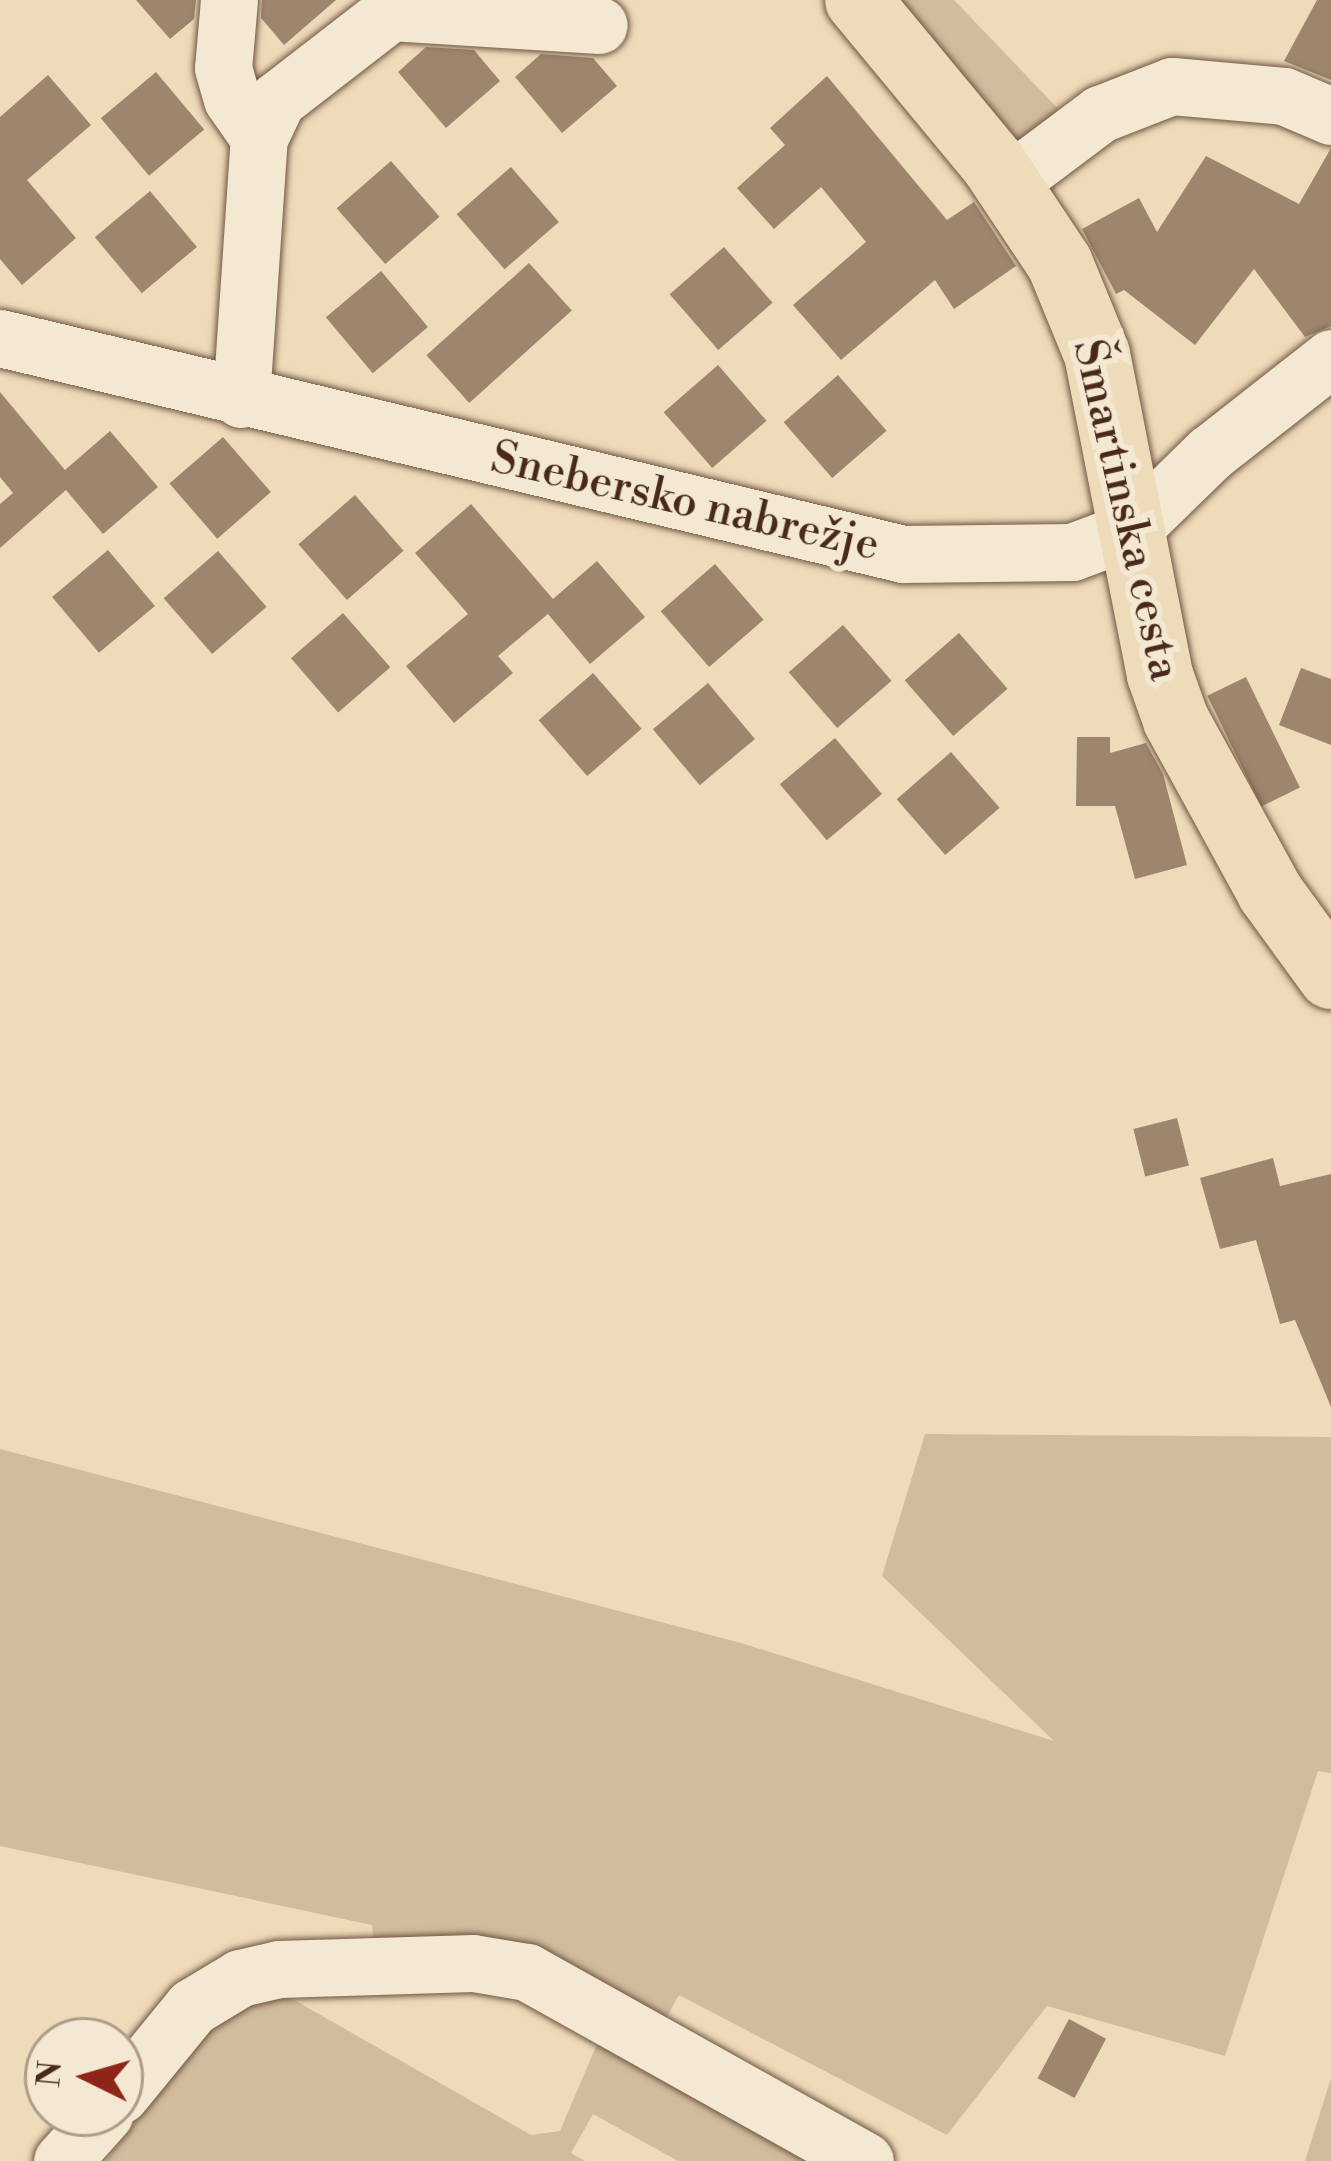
<!DOCTYPE html>
<html>
<head>
<meta charset="utf-8">
<style>
  body { margin:0 }
  #map { position:relative; width:1331px; height:2161px; overflow:hidden; background:#eddbb9; font-family:"Libre Bodoni",serif }
  div>[style] { position:absolute }
  [style*='--x'] { left:calc(var(--x)*1px); top:calc(var(--y)*1px); width:calc(var(--w)*1px); rotate:calc(var(--a)*1deg) }
  .green>* { inset:0; background:#d1bd9e }
  .building>* { inset:0; background:#9e866e; transform-origin:0 0 }
  .roads { filter:drop-shadow(0 0 3px #725643) drop-shadow(0 0 3px #725643) }
  .minor>* { height:57px; margin:-28.5px; padding:0 28.5px; transform-origin:28.5px; border-radius:28.5px; background:#f3e8d2 }
  .major>* { height:66px; margin:-33px; padding:0 33px; transform-origin:33px; border-radius:33px; background:#eddbb9 }
  span { translate:-50% -50%; white-space:nowrap; text-align:center; line-height:1.15; -webkit-text-stroke:12px #f3e8d2; paint-order:stroke }
  .street-label { font-size:45px; color:#49291c }
  .north { position:absolute; left:24px; top:2017px; width:120px; height:120px; box-sizing:border-box; background:#f3e8d2; border:3px solid #af9c89; border-radius:50%; rotate:275deg; font-size:33px; font-weight:700; line-height:48px; text-align:center; color:#49291c }
  .north::after { content:''; display:block; margin:auto; width:42px; height:54px; background:#8f2418; clip-path:polygon(50% 0,100% 100%,50% 72%,0 100%) }
</style>
</head>
<body>
<div id="map">
  <div class="green">
    <div style="clip-path:polygon(895px 0,954px 0,1066px 117px,1020px 152px)"></div>
    <div style="clip-path:polygon(925px 1434px,1331px 1437px,1331px 1773px,1318px 1771px,1225px 2056px,1047px 2006px,947px 2135px,679px 1995px,657px 2035px,375px 1953px,372px 1925px,0 1846px,0 1449px,741px 1643px,1054px 1741px,882px 1576px)"></div>
    <div style="clip-path:polygon(261px 1981px,531px 2135px,560px 2131px,603px 2030px,846px 2161px,678px 2161px,593px 2114px,571px 2153px,585px 2161px,106px 2161px,213px 2017px)"></div>
    <div style="clip-path:polygon(1331px 2078px,1331px 2161px,1305px 2161px)"></div>
  </div>
  <div class="building">
    <div style="clip-path:polygon(136px 0,196px 0,194px 19px,170px 39px)"></div>
    <div style="clip-path:polygon(262px 0,336px 0,284px 45px,261px 18px)"></div>
    <div style="clip-path:polygon(1317px 0,1331px 0,1331px 80px,1284px 61px)"></div>
    <div style="clip-path:polygon(426px 47px,474px 50px,500px 81px,446px 128px,398px 72px)"></div>
    <div style="clip-path:polygon(541px 54px,593px 58px,617px 86px,562px 133px,515px 77px)"></div>
    <div style="left:156px;top:72px;width:75px;height:72px;rotate:50deg"></div>
    <div style="clip-path:polygon(48px 75px,91px 125px,27px 180px,76px 238px,22px 285px,0 259px,0 117px)"></div>
    <div style="clip-path:polygon(827px 76px,947px 220px,974px 202px,1016px 266px,954px 309px,935px 280px,841px 360px,793px 305px,866px 242px,821px 187px,774px 229px,737px 188px,785px 145px,770px 128px)"></div>
    <div style="clip-path:polygon(1331px 148px,1331px 326px,1305px 337px,1254px 269px,1195px 345px,1124px 290px,1116px 294px,1082px 229px,1139px 198px,1157px 232px,1206px 156px,1299px 204px)"></div>
    <div style="left:391px;top:161px;width:74px;height:72px;rotate:49deg"></div>
    <div style="left:511px;top:167px;width:73px;height:72px;rotate:49deg"></div>
    <div style="left:150px;top:191px;width:73px;height:72px;rotate:50deg"></div>
    <div style="left:724px;top:247px;width:74px;height:72px;rotate:49deg"></div>
    <div style="left:529px;top:263px;width:64px;height:138px;rotate:48deg"></div>
    <div style="left:381px;top:271px;width:73px;height:72px;rotate:50deg"></div>
    <div style="left:718px;top:365px;width:74px;height:72px;rotate:49deg"></div>
    <div style="left:838px;top:375px;width:74px;height:72px;rotate:49deg"></div>
    <div style="clip-path:polygon(0 392px,65px 470px,110px 431px,158px 487px,103px 534px,66px 490px,0 548px,0 504px,13px 493px,0 477px)"></div>
    <div style="left:223px;top:437px;width:73px;height:71px;rotate:49deg"></div>
    <div style="left:355px;top:495px;width:74px;height:75px;rotate:49deg"></div>
    <div style="clip-path:polygon(471px 504px,553px 599px,597px 561px,645px 617px,590px 664px,548px 614px,498px 656px,513px 673px,454px 723px,406px 666px,468px 614px,415px 553px)"></div>
    <div style="left:108px;top:550px;width:73px;height:73px;rotate:50deg"></div>
    <div style="left:218px;top:551px;width:74px;height:72px;rotate:49deg"></div>
    <div style="left:715px;top:564px;width:74px;height:72px;rotate:49deg"></div>
    <div style="left:343px;top:613px;width:72px;height:69px;rotate:49deg"></div>
    <div style="left:843px;top:625px;width:74px;height:72px;rotate:49deg"></div>
    <div style="left:959px;top:633px;width:74px;height:72px;rotate:49deg"></div>
    <div style="clip-path:polygon(1301px 668px,1331px 679px,1331px 745px,1279px 725px)"></div>
    <div style="left:593px;top:673px;width:74px;height:72px;rotate:49deg"></div>
    <div style="left:1246px;top:677px;width:123px;height:43px;rotate:64deg"></div>
    <div style="left:708px;top:683px;width:73px;height:72px;rotate:50deg"></div>
    <div style="clip-path:polygon(1077px 737px,1110px 737px,1110px 753px,1146px 743px,1163px 774px,1187px 865px,1135px 879px,1115px 806px,1076px 806px)"></div>
    <div style="left:835px;top:738px;width:73px;height:72px;rotate:50deg"></div>
    <div style="left:951px;top:752px;width:74px;height:72px;rotate:49deg"></div>
    <div style="left:1177px;top:1118px;width:49px;height:45px;rotate:76deg"></div>
    <div style="clip-path:polygon(1273px 1158px,1280px 1186px,1331px 1174px,1331px 1407px,1295px 1320px,1280px 1324px,1256px 1240px,1220px 1249px,1200px 1178px)"></div>
    <div style="left:1069px;top:2019px;width:42px;height:67px;rotate:28deg"></div>
  </div>
  <div class="roads">
    <div class="minor">
      <div style="--x:229;--y:0;--w:68;--a:95"></div>
      <div style="--x:223;--y:68;--w:32;--a:74"></div>
      <div style="--x:232;--y:99;--w:47;--a:55.3"></div>
      <div style="--x:1008;--y:183;--w:115;--a:-36.9"></div>
      <div style="--x:1100;--y:114;--w:77;--a:-21.3"></div>
      <div style="--x:1172;--y:86;--w:112;--a:5.1"></div>
      <div style="--x:1284;--y:96;--w:51;--a:23.1"></div>
      <div style="--x:0;--y:338;--w:928;--a:13.45"></div>
      <div style="--x:903;--y:554;--w:169;--a:-0.7"></div>
      <div style="--x:1072;--y:552;--w:63;--a:-20.4"></div>
      <div style="--x:1131;--y:530;--w:110;--a:-44.3"></div>
      <div style="--x:1210;--y:453;--w:154;--a:-38.1"></div>
      <div style="--x:241;--y:399;--w:262;--a:-86.1"></div>
      <div style="--x:259;--y:138;--w:42;--a:-64.7"></div>
      <div style="--x:277;--y:100;--w:144;--a:-37.7"></div>
      <div style="--x:391;--y:12;--w:208;--a:3.6"></div>
      <div style="--x:120;--y:2095;--w:114;--a:-50.7"></div>
      <div style="--x:192;--y:2007;--w:56;--a:-31.1"></div>
      <div style="--x:240;--y:1978;--w:40;--a:-13"></div>
      <div style="--x:279;--y:1969;--w:194;--a:-1.8"></div>
      <div style="--x:473;--y:1963;--w:55;--a:9.5"></div>
      <div style="--x:527;--y:1972;--w:387;--a:29.2"></div>
      <div style="--x:62;--y:2161;--w:64;--a:-48.1"></div>
    </div>
    <div class="major">
      <div style="--x:858;--y:0;--w:212;--a:50.4"></div>
      <div style="--x:993;--y:163;--w:121;--a:56.4"></div>
      <div style="--x:1060;--y:264;--w:97;--a:67.7"></div>
      <div style="--x:1097;--y:354;--w:327;--a:78.9"></div>
      <div style="--x:1160;--y:675;--w:48;--a:70.4"></div>
      <div style="--x:1176;--y:720;--w:196;--a:61.3"></div>
      <div style="--x:1270;--y:892;--w:104;--a:54"></div>
    </div>
  </div>
  <div class="street-label">
    <span style="left:685px;top:502px;rotate:13deg">Snebersko nabrežje</span>
    <span style="left:1126px;top:510px;rotate:77deg">Šmartinska cesta</span>
  </div>
  <div class="north">N</div>
</div>
</body>
</html>
